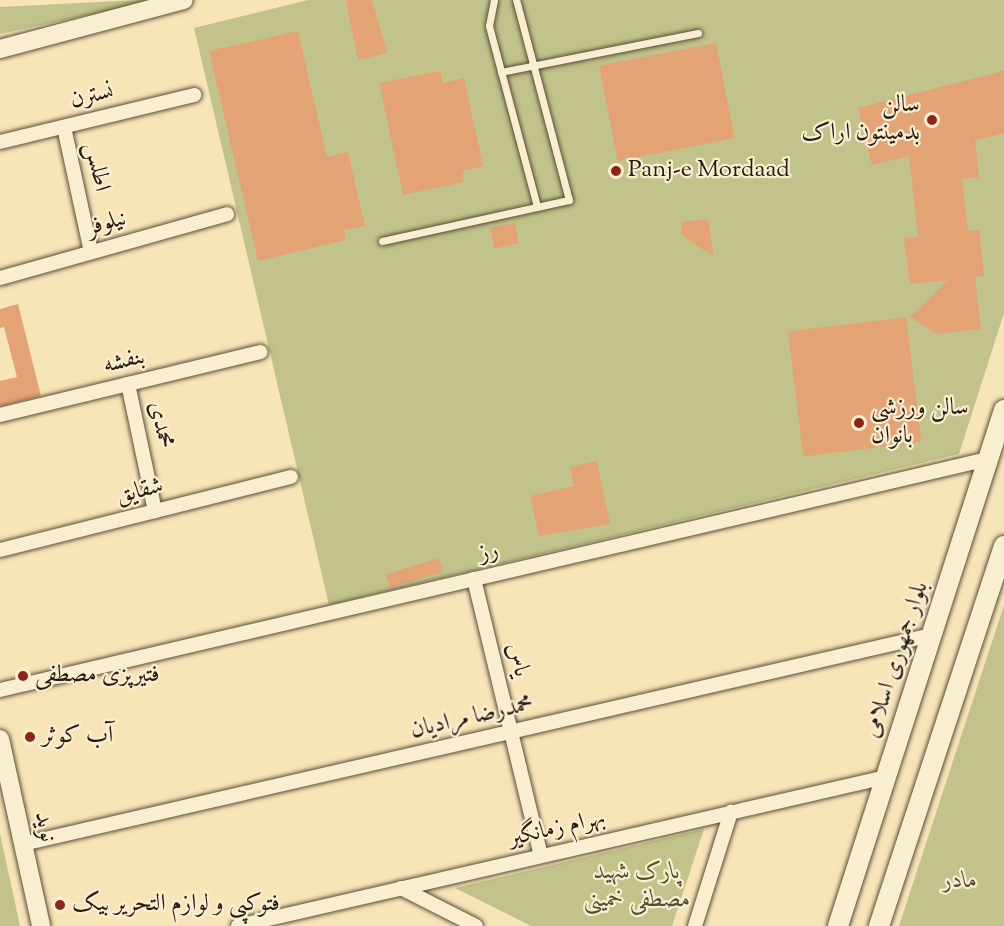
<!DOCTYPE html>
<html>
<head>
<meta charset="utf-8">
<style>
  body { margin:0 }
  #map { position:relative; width:1004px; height:926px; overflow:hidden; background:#f7e5b7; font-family:"Sorts Mill Goudy",Amiri,serif }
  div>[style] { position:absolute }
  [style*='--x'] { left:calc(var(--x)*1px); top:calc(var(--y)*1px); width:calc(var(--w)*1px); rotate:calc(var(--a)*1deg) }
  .green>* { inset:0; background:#c1c38b }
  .building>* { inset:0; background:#e3a375; transform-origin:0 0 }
  .roads { filter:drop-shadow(0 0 2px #5a4e3a) drop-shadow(0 0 2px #5a4e3a) }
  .service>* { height:7px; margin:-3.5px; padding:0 3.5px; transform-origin:3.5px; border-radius:3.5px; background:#faeed0 }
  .minor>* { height:14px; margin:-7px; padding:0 7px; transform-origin:7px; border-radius:7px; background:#faeed0 }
  .tertiary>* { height:18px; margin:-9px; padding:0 9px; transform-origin:9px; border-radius:9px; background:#faeed0 }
  .secondary>* { height:20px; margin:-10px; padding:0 10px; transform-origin:10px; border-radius:10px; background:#faeed0 }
  .dots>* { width:16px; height:16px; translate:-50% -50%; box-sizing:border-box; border:3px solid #faeed0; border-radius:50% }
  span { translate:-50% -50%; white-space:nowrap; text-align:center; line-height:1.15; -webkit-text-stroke:4.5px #faeed0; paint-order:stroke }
  .street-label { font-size:24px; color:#261b10 }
  .poi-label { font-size:24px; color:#261b10 }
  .right { translate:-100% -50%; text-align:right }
  .left { translate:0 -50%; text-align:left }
  .park-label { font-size:24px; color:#544d35; font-style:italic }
</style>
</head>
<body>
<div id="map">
  <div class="green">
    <div style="clip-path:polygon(138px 0,158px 0,0 34px,0 7px)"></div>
    <div style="clip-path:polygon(308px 0,1004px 0,1004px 313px,959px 454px,329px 605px,194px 28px)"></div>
    <div style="clip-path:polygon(1004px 605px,1004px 926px,899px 926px)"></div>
    <div style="clip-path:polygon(704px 829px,672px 926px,531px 926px,455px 888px)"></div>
    <div style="clip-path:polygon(0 834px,20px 926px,0 926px)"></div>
  </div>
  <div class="building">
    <div style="clip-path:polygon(346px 0,372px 0,387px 53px,358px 60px)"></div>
    <div style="clip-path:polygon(298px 31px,327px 157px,348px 152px,365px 226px,344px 230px,346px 240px,258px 261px,209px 51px)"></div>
    <div style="left:716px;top:43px;width:97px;height:119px;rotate:79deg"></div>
    <div style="clip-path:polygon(440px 71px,443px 83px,464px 78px,483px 166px,462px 171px,464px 182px,403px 195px,379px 83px)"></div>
    <div style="clip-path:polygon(1004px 71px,1004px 133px,975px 140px,979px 177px,962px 179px,968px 231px,979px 230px,984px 276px,975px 277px,981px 329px,937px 334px,910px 317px,948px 280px,910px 284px,904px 238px,918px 237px,909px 156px,872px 165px,858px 108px)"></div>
    <div style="clip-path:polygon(708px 219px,714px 257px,682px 235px,681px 222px)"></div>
    <div style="left:515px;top:223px;width:21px;height:25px;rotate:79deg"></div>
    <div style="clip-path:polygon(18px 304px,41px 396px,0 406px,0 381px,17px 377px,4px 327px,0 328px,0 309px)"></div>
    <div style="left:906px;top:317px;width:126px;height:119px;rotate:83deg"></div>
    <div style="clip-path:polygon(597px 461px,610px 524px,539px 536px,530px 496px,574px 486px,570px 467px)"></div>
    <div style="left:439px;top:558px;width:14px;height:56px;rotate:73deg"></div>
  </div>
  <div class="roads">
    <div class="service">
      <div style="--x:494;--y:0;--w:26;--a:101"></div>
      <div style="--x:489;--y:26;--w:187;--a:75.1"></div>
      <div style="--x:501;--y:72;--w:201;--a:-11.2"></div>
      <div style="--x:382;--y:241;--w:191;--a:-12.4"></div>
      <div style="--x:569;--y:200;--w:207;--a:-104.8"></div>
    </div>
    <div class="minor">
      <div style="--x:64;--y:127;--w:128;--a:77.8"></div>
      <div style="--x:0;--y:142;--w:200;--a:-13.6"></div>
      <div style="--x:0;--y:278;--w:236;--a:-15.7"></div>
      <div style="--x:128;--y:384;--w:130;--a:78"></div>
      <div style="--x:0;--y:415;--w:268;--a:-13.6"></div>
      <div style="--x:0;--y:550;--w:300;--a:-14.1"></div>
      <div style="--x:474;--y:579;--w:284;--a:76.4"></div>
      <div style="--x:0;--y:690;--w:1015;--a:-13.16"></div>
      <div style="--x:23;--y:844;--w:932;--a:-12.96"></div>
      <div style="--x:401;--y:888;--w:84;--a:26.9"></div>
      <div style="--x:238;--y:926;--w:665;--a:-12.95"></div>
      <div style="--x:695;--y:926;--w:120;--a:-72.5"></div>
    </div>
    <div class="tertiary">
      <div style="--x:0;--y:49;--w:190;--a:-14.9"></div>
      <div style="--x:0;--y:739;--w:191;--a:77.6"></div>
    </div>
    <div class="secondary">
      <div style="--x:838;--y:926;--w:542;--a:-72.17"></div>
      <div style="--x:879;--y:926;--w:400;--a:-71.8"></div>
    </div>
  </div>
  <div class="dots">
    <div style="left:932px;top:120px;background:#8f2418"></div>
    <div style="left:616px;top:171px;background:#8f2418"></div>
    <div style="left:859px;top:423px;background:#8f2418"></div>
    <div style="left:23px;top:676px;background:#8f2418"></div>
    <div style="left:30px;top:737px;background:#8f2418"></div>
    <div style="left:60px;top:905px;background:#8f2418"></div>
  </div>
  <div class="street-label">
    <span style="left:92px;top:97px;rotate:-14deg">نسترن</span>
    <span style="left:96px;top:167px;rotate:78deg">اطلس</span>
    <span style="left:107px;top:224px;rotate:-16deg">نیلوفر</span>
    <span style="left:124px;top:362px;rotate:-14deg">بنفشه</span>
    <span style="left:160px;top:425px;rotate:78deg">محمدی</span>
    <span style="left:140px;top:492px;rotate:-14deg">شقایق</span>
    <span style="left:489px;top:553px;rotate:-13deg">رز</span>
    <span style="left:517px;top:660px;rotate:76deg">یاس</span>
    <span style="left:897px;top:660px;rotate:-72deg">بلوار جمهوری اسلامی</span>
    <span style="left:472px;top:718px;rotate:-13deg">محمدرضا مرادیان</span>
    <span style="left:44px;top:827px;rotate:78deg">نوید</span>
    <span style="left:557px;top:829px;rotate:-13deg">بهرام زمانگیر</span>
  </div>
  <div class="poi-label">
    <span class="right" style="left:920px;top:120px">سالن<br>بدمینتون اراک</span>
    <span class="left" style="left:628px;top:171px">Panj-e Mordaad</span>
    <span class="left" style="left:871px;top:423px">سالن ورزشی<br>بانوان</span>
    <span class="left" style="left:35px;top:676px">فتیرپزی مصطفی</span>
    <span class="left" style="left:42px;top:737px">آب کوثر</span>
    <span class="left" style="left:72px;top:905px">فتوکپی و لوازم التحریر بیک</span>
  </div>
  <div class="park-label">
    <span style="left:637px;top:887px">پارک شهید<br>مصطفی خمینی</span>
    <span style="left:960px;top:882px">مادر</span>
  </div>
</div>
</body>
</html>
